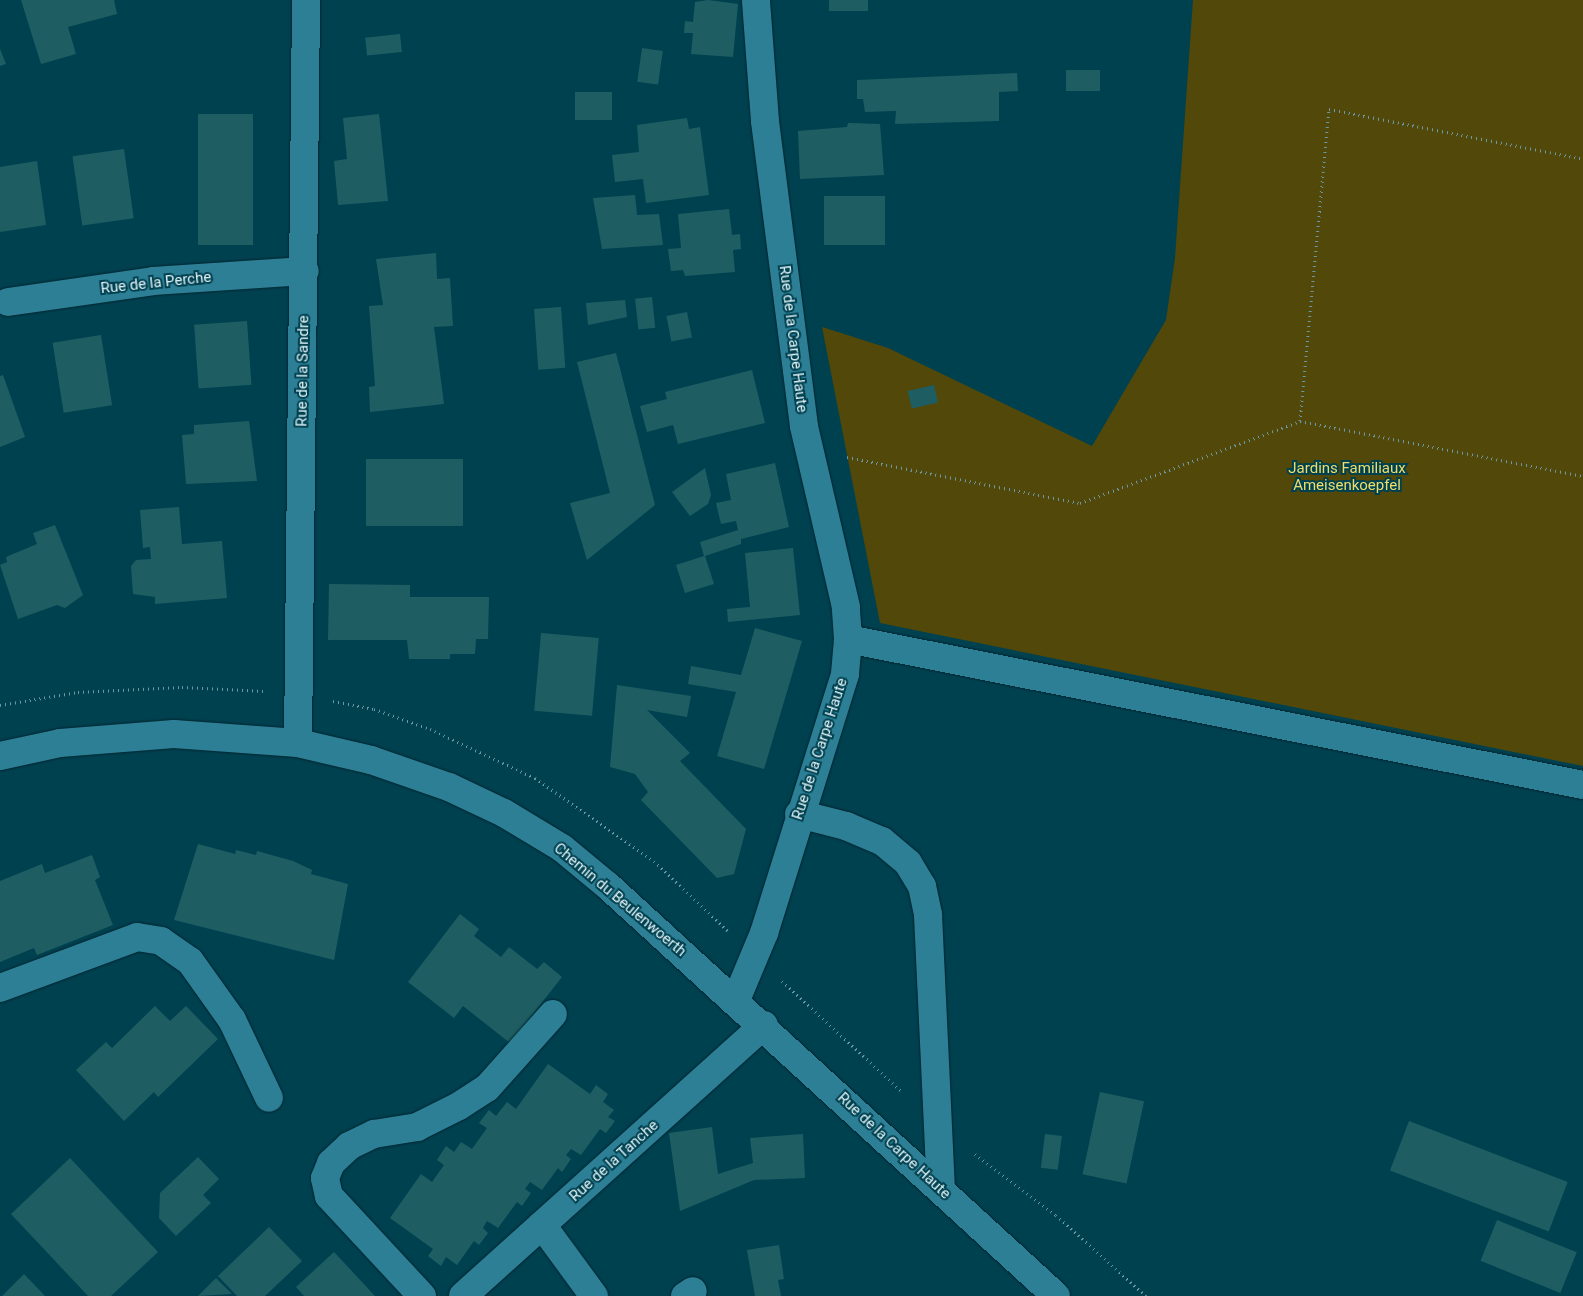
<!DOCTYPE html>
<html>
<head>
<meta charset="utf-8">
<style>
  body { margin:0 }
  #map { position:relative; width:1583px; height:1296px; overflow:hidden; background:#004150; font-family:Roboto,sans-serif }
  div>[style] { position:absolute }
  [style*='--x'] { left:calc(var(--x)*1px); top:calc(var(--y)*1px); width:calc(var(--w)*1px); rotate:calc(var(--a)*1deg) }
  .green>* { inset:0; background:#524809 }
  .building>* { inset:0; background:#1e5e62; transform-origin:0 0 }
  .path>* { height:3px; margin-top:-1.5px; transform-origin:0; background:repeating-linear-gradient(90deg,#6d98a3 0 1px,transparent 0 5px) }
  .roads { filter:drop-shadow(0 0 1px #02252f) drop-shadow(0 0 1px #02252f) }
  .minor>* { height:28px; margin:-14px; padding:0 14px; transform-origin:14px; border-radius:14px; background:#2c7f95 }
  span { translate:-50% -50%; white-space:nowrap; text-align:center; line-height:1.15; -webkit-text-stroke:4px #004150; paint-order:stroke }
  .street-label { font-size:15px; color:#e3f6fc }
  .park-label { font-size:15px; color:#f0dd68 }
</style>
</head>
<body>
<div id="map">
  <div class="green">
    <div style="clip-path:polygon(1193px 0,1583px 0,1583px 766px,880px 623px,822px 327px,888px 348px,1092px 446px,1166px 320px,1175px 258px)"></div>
  </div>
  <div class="building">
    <div style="clip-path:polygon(21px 0,114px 0,117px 14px,68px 27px,76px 54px,41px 64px)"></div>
    <div style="clip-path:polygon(708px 0,738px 4px,733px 57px,691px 54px,693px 33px,684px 33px,685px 21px,693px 22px,695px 2px)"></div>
    <div style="left:829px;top:0;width:39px;height:11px"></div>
    <div style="left:400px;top:34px;width:18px;height:35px;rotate:84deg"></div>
    <div style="left:642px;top:48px;width:21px;height:34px;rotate:8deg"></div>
    <div style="clip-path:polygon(0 49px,6px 64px,0 66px)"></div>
    <div style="left:1100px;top:70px;width:21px;height:34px;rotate:90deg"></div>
    <div style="clip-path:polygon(1017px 73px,1018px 91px,999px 92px,999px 121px,895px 124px,896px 111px,865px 112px,863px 99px,857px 99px,857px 80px)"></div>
    <div style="left:575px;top:92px;width:37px;height:28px"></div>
    <div style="left:253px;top:114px;width:131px;height:55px;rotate:90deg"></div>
    <div style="clip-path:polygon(379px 114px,388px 201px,338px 205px,334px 161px,347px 159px,343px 118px)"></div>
    <div style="clip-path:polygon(687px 118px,689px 129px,700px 127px,709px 195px,646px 203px,643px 179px,615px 182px,612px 155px,639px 152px,637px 125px)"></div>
    <div style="clip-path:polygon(848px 123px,880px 124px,884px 175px,800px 179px,798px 131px,847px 127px)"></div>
    <div style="left:124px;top:149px;width:70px;height:52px;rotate:82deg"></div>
    <div style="clip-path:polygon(37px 161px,46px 225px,0 232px,0 167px)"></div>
    <div style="clip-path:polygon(635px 195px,637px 215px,659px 214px,663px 245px,602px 249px,593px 198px)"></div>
    <div style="left:885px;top:196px;width:49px;height:61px;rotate:90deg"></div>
    <div style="clip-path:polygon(729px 209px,732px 235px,740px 234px,741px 249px,733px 250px,735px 272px,685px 276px,683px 270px,671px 271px,668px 249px,681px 248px,678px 214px)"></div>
    <div style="clip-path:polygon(436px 253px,437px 279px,450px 278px,453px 326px,434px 327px,444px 404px,370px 412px,369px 387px,375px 386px,369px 306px,383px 305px,376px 259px)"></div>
    <div style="left:652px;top:297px;width:31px;height:17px;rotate:84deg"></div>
    <div style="clip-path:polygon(625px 300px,627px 317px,588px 325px,586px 303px)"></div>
    <div style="left:561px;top:307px;width:61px;height:27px;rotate:86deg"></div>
    <div style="left:687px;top:312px;width:26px;height:21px;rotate:79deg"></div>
    <div style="left:247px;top:321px;width:64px;height:53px;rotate:86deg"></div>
    <div style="left:101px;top:335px;width:71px;height:49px;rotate:81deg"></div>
    <div style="clip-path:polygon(616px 353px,655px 505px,587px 560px,570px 503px,610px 493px,577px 362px)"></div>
    <div style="clip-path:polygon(752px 370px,765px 423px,678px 444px,673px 425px,647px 432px,640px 406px,667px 399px,665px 392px)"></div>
    <div style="clip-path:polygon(3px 375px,25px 437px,0 447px,0 376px)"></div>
    <div style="left:934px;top:385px;width:18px;height:27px;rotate:77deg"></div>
    <div style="clip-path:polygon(249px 421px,257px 481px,186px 484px,182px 435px,194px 434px,194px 425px)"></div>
    <div style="left:463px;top:459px;width:67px;height:97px;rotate:90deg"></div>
    <div style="clip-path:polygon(775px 463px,789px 527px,741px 539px,741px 544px,705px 556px,714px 584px,685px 593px,676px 565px,704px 556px,700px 542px,738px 530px,736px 521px,721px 524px,716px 503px,731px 500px,726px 474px)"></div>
    <div style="clip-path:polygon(705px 468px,711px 495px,708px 504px,690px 516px,672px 492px)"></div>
    <div style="clip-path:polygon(179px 507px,182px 544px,222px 541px,227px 598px,155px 604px,155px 597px,133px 594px,131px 566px,136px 560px,151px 559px,150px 547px,143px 548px,140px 510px)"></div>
    <div style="clip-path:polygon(55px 525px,83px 595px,65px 608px,57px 605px,18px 619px,0 565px,7px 562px,6px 557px,37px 544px,33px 533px)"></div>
    <div style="clip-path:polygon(793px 548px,800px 615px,728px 622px,727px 609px,750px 607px,745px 553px)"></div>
    <div style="clip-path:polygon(329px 584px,410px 585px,410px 597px,489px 597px,488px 639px,476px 639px,475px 654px,450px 654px,450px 659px,409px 659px,407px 640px,328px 640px)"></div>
    <div style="clip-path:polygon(755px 628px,802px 641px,764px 769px,717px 756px,736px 692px,688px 684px,691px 666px,741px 675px)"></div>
    <div style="left:541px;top:633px;width:58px;height:78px;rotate:5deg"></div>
    <div style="clip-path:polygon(617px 685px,691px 696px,687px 717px,647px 710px,690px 753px,680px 761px,746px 829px,734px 874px,717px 878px,641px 800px,648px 792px,635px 774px,610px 767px)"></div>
    <div style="clip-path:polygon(198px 844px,235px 854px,236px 850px,256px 855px,257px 851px,293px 861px,312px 870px,311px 874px,348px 884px,334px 960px,174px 920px)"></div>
    <div style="clip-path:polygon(92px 855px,100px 877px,95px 880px,113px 925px,37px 955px,34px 948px,0 962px,0 881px,42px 864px,45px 873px)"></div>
    <div style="clip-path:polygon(460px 914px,479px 929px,474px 936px,501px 957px,509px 947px,537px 969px,544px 962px,562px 977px,510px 1043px,463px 1006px,454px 1018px,408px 982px)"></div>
    <div style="clip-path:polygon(155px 1006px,170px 1021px,186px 1006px,218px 1039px,158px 1097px,154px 1092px,124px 1121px,76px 1070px,106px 1042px,112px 1048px)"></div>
    <div style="clip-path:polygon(548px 1064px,590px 1094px,596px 1085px,608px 1094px,603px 1102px,614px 1110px,608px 1117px,615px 1121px,606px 1133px,600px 1129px,581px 1155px,571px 1149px,566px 1155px,571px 1159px,562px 1172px,558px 1168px,542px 1190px,530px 1182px,525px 1189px,531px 1193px,522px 1206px,517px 1202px,498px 1228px,487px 1221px,483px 1228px,488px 1233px,479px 1245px,474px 1241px,457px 1265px,446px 1257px,441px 1266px,428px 1256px,433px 1249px,390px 1218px,421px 1174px,432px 1182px,444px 1165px,437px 1160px,446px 1146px,454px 1152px,461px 1142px,472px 1149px,487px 1128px,479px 1123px,489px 1110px,496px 1116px,507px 1102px,516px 1109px)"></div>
    <div style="left:1100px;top:1092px;width:45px;height:84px;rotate:12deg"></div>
    <div style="left:1409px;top:1121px;width:170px;height:53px;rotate:21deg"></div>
    <div style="clip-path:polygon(712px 1127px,718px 1174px,753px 1163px,750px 1138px,803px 1134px,805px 1178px,754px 1180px,680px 1211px,669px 1133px)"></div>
    <div style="left:1045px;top:1134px;width:17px;height:34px;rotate:7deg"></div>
    <div style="clip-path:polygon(198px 1157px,219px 1179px,203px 1195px,211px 1203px,176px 1236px,159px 1218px,160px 1193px)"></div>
    <div style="clip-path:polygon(70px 1158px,158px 1252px,111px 1296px,88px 1296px,11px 1214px)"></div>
    <div style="left:1497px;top:1220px;width:86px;height:44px;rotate:22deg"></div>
    <div style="clip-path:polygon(269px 1227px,302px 1261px,265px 1296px,237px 1296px,218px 1276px)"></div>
    <div style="clip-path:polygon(779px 1245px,784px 1279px,778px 1280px,781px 1296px,755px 1296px,747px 1250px)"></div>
    <div style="clip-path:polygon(334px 1252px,348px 1267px,375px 1296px,304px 1296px,296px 1287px)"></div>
    <div style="clip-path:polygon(24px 1274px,45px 1296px,2px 1296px)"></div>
    <div style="clip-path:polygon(216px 1278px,232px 1294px,198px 1296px)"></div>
  </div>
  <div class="path">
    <div style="--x:1300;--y:421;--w:288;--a:11"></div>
    <div style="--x:847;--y:457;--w:237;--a:11.2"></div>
    <div style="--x:1080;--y:503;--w:235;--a:-20.4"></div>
    <div style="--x:1300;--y:421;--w:313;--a:-84.7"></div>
    <div style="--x:1329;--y:109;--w:259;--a:11.1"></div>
    <div style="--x:333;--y:701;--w:42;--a:11"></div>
    <div style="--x:374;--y:709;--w:59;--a:19.7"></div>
    <div style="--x:430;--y:729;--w:116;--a:25"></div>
    <div style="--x:535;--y:778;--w:145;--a:34.9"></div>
    <div style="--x:654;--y:861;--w:102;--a:43.4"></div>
    <div style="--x:0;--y:705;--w:79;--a:-9.5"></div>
    <div style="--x:78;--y:692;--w:104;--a:-2.8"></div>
    <div style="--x:182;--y:687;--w:81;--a:2.8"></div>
    <div style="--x:782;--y:981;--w:161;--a:42.7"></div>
    <div style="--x:975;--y:1154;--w:101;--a:37"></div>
    <div style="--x:1056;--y:1215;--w:121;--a:42"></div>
  </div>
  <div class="roads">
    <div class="minor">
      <div style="--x:8;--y:302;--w:147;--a:-8.2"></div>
      <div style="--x:153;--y:281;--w:152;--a:-3.8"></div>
      <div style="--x:848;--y:639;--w:749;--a:11.23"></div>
      <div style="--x:298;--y:743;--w:743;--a:-89.38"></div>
      <div style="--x:0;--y:756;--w:61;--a:-12.2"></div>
      <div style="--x:60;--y:743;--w:114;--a:-4.5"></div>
      <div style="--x:174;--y:734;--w:124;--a:4.2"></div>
      <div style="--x:298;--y:743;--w:75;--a:13.1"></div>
      <div style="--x:371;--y:760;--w:83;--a:19.1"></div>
      <div style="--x:449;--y:787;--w:61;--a:25.3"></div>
      <div style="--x:504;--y:813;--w:68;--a:31.1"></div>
      <div style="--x:562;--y:848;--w:60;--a:39.6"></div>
      <div style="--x:608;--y:886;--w:607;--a:42.46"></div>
      <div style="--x:799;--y:814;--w:49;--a:14.3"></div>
      <div style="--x:846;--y:826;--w:39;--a:23"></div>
      <div style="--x:882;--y:841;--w:34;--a:40"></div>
      <div style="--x:908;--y:863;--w:27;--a:59"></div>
      <div style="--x:922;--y:886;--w:30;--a:78"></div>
      <div style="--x:928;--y:915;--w:275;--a:87.3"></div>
      <div style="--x:0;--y:988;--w:146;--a:-20.4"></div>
      <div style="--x:137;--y:937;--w:24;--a:9"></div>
      <div style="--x:161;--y:941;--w:35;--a:35"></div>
      <div style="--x:190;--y:961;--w:72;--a:54.6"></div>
      <div style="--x:232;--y:1020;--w:86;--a:64.6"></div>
      <div style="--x:736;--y:1000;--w:73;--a:-67.3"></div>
      <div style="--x:764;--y:933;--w:271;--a:-72.6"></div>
      <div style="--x:845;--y:674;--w:35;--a:-85"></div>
      <div style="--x:848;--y:639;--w:32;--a:-94"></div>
      <div style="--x:846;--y:607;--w:186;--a:-103.1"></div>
      <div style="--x:804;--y:426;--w:307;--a:-97.3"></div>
      <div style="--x:765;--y:121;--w:121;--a:-94.3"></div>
      <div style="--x:542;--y:1225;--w:88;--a:53.8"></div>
      <div style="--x:422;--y:1296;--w:137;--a:-132.9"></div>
      <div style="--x:329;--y:1196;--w:18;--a:-103"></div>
      <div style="--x:325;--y:1178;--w:16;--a:-68"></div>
      <div style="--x:331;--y:1163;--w:25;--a:-43"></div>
      <div style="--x:349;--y:1146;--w:28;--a:-26"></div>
      <div style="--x:374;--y:1134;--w:44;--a:-9.2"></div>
      <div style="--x:417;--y:1127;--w:47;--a:-26.6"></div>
      <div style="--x:459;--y:1106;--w:33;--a:-33"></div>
      <div style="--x:487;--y:1088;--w:99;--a:-48.3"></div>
      <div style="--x:463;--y:1296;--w:405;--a:-42"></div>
      <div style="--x:685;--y:1296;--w:9;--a:-32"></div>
    </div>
  </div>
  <div class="street-label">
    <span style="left:156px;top:283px;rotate:-6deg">Rue de la Perche</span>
    <span style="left:793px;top:339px;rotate:83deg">Rue de la Carpe Haute</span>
    <span style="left:303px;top:371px;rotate:-89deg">Rue de la Sandre</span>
    <span style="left:820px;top:749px;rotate:-72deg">Rue de la Carpe Haute</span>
    <span style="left:620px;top:900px;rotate:40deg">Chemin du Beulenwoerth</span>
    <span style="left:894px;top:1146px;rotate:43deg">Rue de la Carpe Haute</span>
    <span style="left:614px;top:1161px;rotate:-42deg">Rue de la Tanche</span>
  </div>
  <div class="park-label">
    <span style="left:1347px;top:477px">Jardins Familiaux<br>Ameisenkoepfel</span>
  </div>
</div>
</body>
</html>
